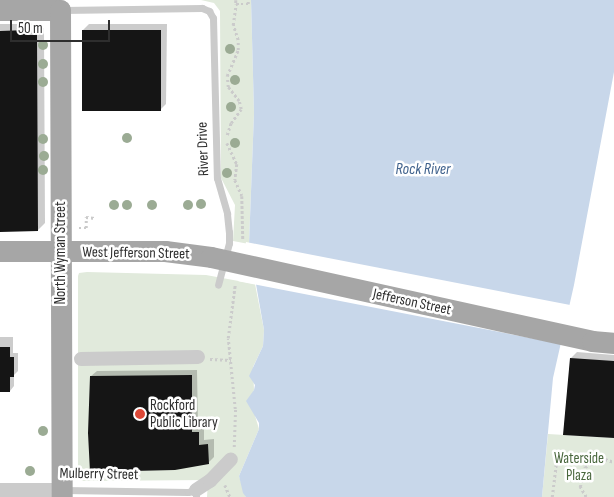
<!DOCTYPE html>
<html>
<head>
<meta charset="utf-8">
<style>
  body { margin:0 }
  #map { position:relative; width:614px; height:497px; overflow:hidden; background:#fff; font-family:"Sofia Sans Condensed",sans-serif }
  div>[style] { position:absolute }
  [style*='--x'] { left:calc(var(--x)*1px); top:calc(var(--y)*1px); width:calc(var(--w)*1px); rotate:calc(var(--a)*1deg) }
  .green>* { inset:0; background:#e1eadc }
  .water>* { inset:0; background:#c8d7ea }
  .pier>* { inset:0; background:#fff; transform-origin:0 0 }
  .shadow>* { inset:0; background:#0003 }
  .building>* { inset:0; background:#151515; transform-origin:0 0 }
  .path>* { height:2.5px; margin-top:-1.25px; transform-origin:0; background:repeating-linear-gradient(90deg,#cbcbcb 0 2.5px,transparent 0 5px) }
  .lane>* { height:7px; margin:-3.5px; padding:0 3.5px; transform-origin:3.5px; border-radius:3.5px; background:#cbcbcb }
  .street>* { height:14px; margin:-7px; padding:0 7px; transform-origin:7px; border-radius:7px; background:#cbcbcb }
  .primary>* { height:21px; margin:-10.5px; padding:0 10.5px; transform-origin:10.5px; border-radius:10.5px; background:#a6a6a6 }
  .primary-bridge>* { height:21px; margin:-10.5px; padding:0 10.5px; transform-origin:10.5px; border-radius:10.5px; background:#a6a6a6 }
  .trees>* { width:10px; height:10px; margin:-5px; border-radius:50%; background:#9bab94 }
  .dots>* { width:14px; height:14px; translate:-50% -50%; box-sizing:border-box; border:2px solid #fff; border-radius:50% }
  span { translate:-50% -50%; white-space:nowrap; text-align:center; line-height:1.15; -webkit-text-stroke:5px #fff; paint-order:stroke }
  .street-label { font-size:15px; color:#2e2e2e }
  .poi-label { font-size:15px; color:#2e2e2e }
  .left { translate:0 -50%; text-align:left }
  .park-label { font-size:15px; color:#49673d }
  .water-label { font-size:16px; color:#3f618c; font-style:italic }
  .scale { position:absolute; left:10px; top:20px; width:100px; height:22px; box-sizing:border-box; border:2px solid #2e2e2e; border-top:0; padding-left:6px; font-size:15px; line-height:18px; white-space:nowrap; color:#2e2e2e; -webkit-text-stroke:4px #fff; paint-order:stroke }
</style>
</head>
<body>
<div id="map">
  <div class="green">
    <div style="clip-path:polygon(201px 0,251px 0,254px 113px,249px 244px,233px 241px,235px 205px,221px 178px,220px 11px,214px 3px)"></div>
    <div style="clip-path:polygon(87px 272px,206px 275px,255px 284px,264px 330px,263px 346px,253px 367px,254px 390px,250px 399px,259px 429px,239px 476px,246px 497px,207px 497px,208px 480px,84px 481px,78px 479px,78px 276px,79px 273px)"></div>
    <div style="clip-path:polygon(548px 434px,614px 438px,614px 497px,542px 497px)"></div>
  </div>
  <div class="water">
    <div style="clip-path:polygon(251px 0,614px 0,614px 72px,574px 285px,553px 378px,542px 497px,246px 497px,243px 493px,239px 476px,259px 429px,259px 423px,246px 401px,254px 390px,255px 385px,249px 376px,263px 346px,264px 330px,249px 244px,254px 113px)"></div>
  </div>
  <div class="pier">
    <div style="left:246px;top:242px;width:333px;height:40px;rotate:11deg"></div>
  </div>
  <div class="shadow">
    <div style="clip-path:polygon(0 24px,34px 24px,34px 28px,44px 28px,45px 223px,38px 230px,0 230px)"></div>
    <div style="clip-path:polygon(89px 24px,167px 24px,166px 104px,160px 110px,83px 30px)"></div>
    <div style="clip-path:polygon(0 337px,13px 337px,13px 353px,18px 353px,18px 371px,14px 375px,14px 386px,10px 391px,0 391px)"></div>
    <div style="clip-path:polygon(577px 352px,614px 355px,614px 437px,571px 358px)"></div>
    <div style="clip-path:polygon(197px 370px,198px 427px,204px 426px,204px 440px,214px 439px,214px 457px,208px 463px,91px 376px,97px 371px)"></div>
  </div>
  <div class="building">
    <div style="clip-path:polygon(28px 30px,27px 35px,37px 35px,38px 231px,0 232px,0 31px)"></div>
    <div style="left:82px;top:30px;width:79px;height:81px"></div>
    <div style="clip-path:polygon(0 347px,10px 347px,10px 357px,14px 357px,14px 377px,10px 377px,10px 392px,0 392px)"></div>
    <div style="clip-path:polygon(570px 358px,614px 361px,614px 438px,563px 435px)"></div>
    <div style="clip-path:polygon(192px 375px,192px 432px,199px 432px,199px 445px,208px 444px,209px 464px,175px 470px,90px 472px,88px 433px,90px 376px)"></div>
  </div>
  <div class="path">
    <div style="--x:236;--y:0;--w:4;--a:90"></div>
    <div style="--x:236;--y:4;--w:12;--a:0"></div>
    <div style="--x:248;--y:4;--w:4;--a:-90"></div>
    <div style="--x:227;--y:135;--w:13;--a:-72"></div>
    <div style="--x:231;--y:123;--w:17;--a:-54"></div>
    <div style="--x:241;--y:109;--w:8;--a:-104"></div>
    <div style="--x:239;--y:101;--w:18;--a:-128"></div>
    <div style="--x:228;--y:87;--w:11;--a:-95"></div>
    <div style="--x:227;--y:76;--w:28;--a:-67"></div>
    <div style="--x:238;--y:50;--w:10;--a:-90"></div>
    <div style="--x:238;--y:40;--w:16;--a:-108"></div>
    <div style="--x:233;--y:25;--w:21;--a:-82"></div>
    <div style="--x:227;--y:143;--w:23;--a:65"></div>
    <div style="--x:237;--y:164;--w:16;--a:97"></div>
    <div style="--x:235;--y:180;--w:17;--a:66"></div>
    <div style="--x:242;--y:196;--w:43;--a:88.7"></div>
    <div style="--x:79;--y:228;--w:7;--a:0"></div>
    <div style="--x:86;--y:228;--w:11;--a:-90"></div>
    <div style="--x:86;--y:217;--w:9;--a:6"></div>
    <div style="--x:210;--y:359;--w:21;--a:3"></div>
    <div style="--x:234;--y:447;--w:38;--a:-88"></div>
    <div style="--x:235;--y:409;--w:71;--a:-95.6"></div>
    <div style="--x:228;--y:338;--w:53;--a:-82.5"></div>
    <div style="--x:225;--y:485;--w:13;--a:67"></div>
    <div style="--x:552;--y:497;--w:32;--a:-83"></div>
    <div style="--x:556;--y:465;--w:16;--a:-72"></div>
    <div style="--x:586;--y:497;--w:12;--a:-121"></div>
    <div style="--x:580;--y:487;--w:21;--a:-76"></div>
    <div style="--x:585;--y:467;--w:10;--a:-29"></div>
    <div style="--x:594;--y:462;--w:11;--a:-15"></div>
    <div style="--x:605;--y:459;--w:9;--a:18"></div>
  </div>
  <div class="lane">
    <div style="--x:63;--y:10;--w:139;--a:-0.8"></div>
    <div style="--x:202;--y:8;--w:8;--a:23"></div>
    <div style="--x:209;--y:11;--w:8;--a:60"></div>
    <div style="--x:213;--y:18;--w:160;--a:88.6"></div>
    <div style="--x:217;--y:178;--w:37;--a:74"></div>
    <div style="--x:227;--y:214;--w:18;--a:84"></div>
    <div style="--x:229;--y:232;--w:11;--a:90"></div>
    <div style="--x:229;--y:243;--w:43;--a:104.7"></div>
    <div style="--x:65;--y:490;--w:123;--a:0.9"></div>
    <div style="--x:188;--y:492;--w:8;--a:-14"></div>
    <div style="--x:196;--y:490;--w:7;--a:90"></div>
  </div>
  <div class="street">
    <div style="--x:81;--y:359;--w:117;--a:-1"></div>
    <div style="--x:0;--y:490;--w:62;--a:0"></div>
    <div style="--x:196;--y:490;--w:17;--a:-33"></div>
    <div style="--x:210;--y:481;--w:30;--a:-46"></div>
  </div>
  <div class="primary">
    <div style="--x:0;--y:10;--w:60;--a:0"></div>
    <div style="--x:60;--y:10;--w:487;--a:89.8"></div>
    <div style="--x:0;--y:251;--w:165;--a:0"></div>
    <div style="--x:165;--y:251;--w:46;--a:7.4"></div>
  </div>
  <div class="primary-bridge">
    <div style="--x:211;--y:257;--w:390;--a:12.4"></div>
    <div style="--x:592;--y:341;--w:22;--a:5"></div>
  </div>
  <div class="trees">
    <div style="left:27px;top:26px"></div>
    <div style="left:43px;top:45px"></div>
    <div style="left:230px;top:49px"></div>
    <div style="left:43px;top:64px"></div>
    <div style="left:235px;top:80px"></div>
    <div style="left:43px;top:82px"></div>
    <div style="left:231px;top:107px"></div>
    <div style="left:127px;top:138px"></div>
    <div style="left:43px;top:139px"></div>
    <div style="left:235px;top:143px"></div>
    <div style="left:44px;top:156px"></div>
    <div style="left:43px;top:170px"></div>
    <div style="left:227px;top:173px"></div>
    <div style="left:201px;top:204px"></div>
    <div style="left:114px;top:205px"></div>
    <div style="left:127px;top:205px"></div>
    <div style="left:152px;top:205px"></div>
    <div style="left:188px;top:205px"></div>
    <div style="left:43px;top:431px"></div>
    <div style="left:30px;top:471px"></div>
  </div>
  <div class="dots">
    <div style="left:140px;top:414px;background:#dd4837"></div>
  </div>
  <div class="street-label">
    <span style="left:203px;top:149px;rotate:-92deg">River Drive</span>
    <span style="left:61px;top:253px;rotate:-90deg">North Wyman Street</span>
    <span style="left:136px;top:253px;rotate:1deg">West Jefferson Street</span>
    <span style="left:412px;top:302px;rotate:12deg">Jefferson Street</span>
    <span style="left:99px;top:474px;rotate:1deg">Mulberry Street</span>
  </div>
  <div class="poi-label">
    <span class="left" style="left:150px;top:414px">Rockford<br>Public Library</span>
  </div>
  <div class="park-label">
    <span style="left:579px;top:467px">Waterside<br>Plaza</span>
  </div>
  <div class="water-label">
    <span style="left:423px;top:170px">Rock River</span>
  </div>
  <div class="scale">50 m</div>
</div>
</body>
</html>
